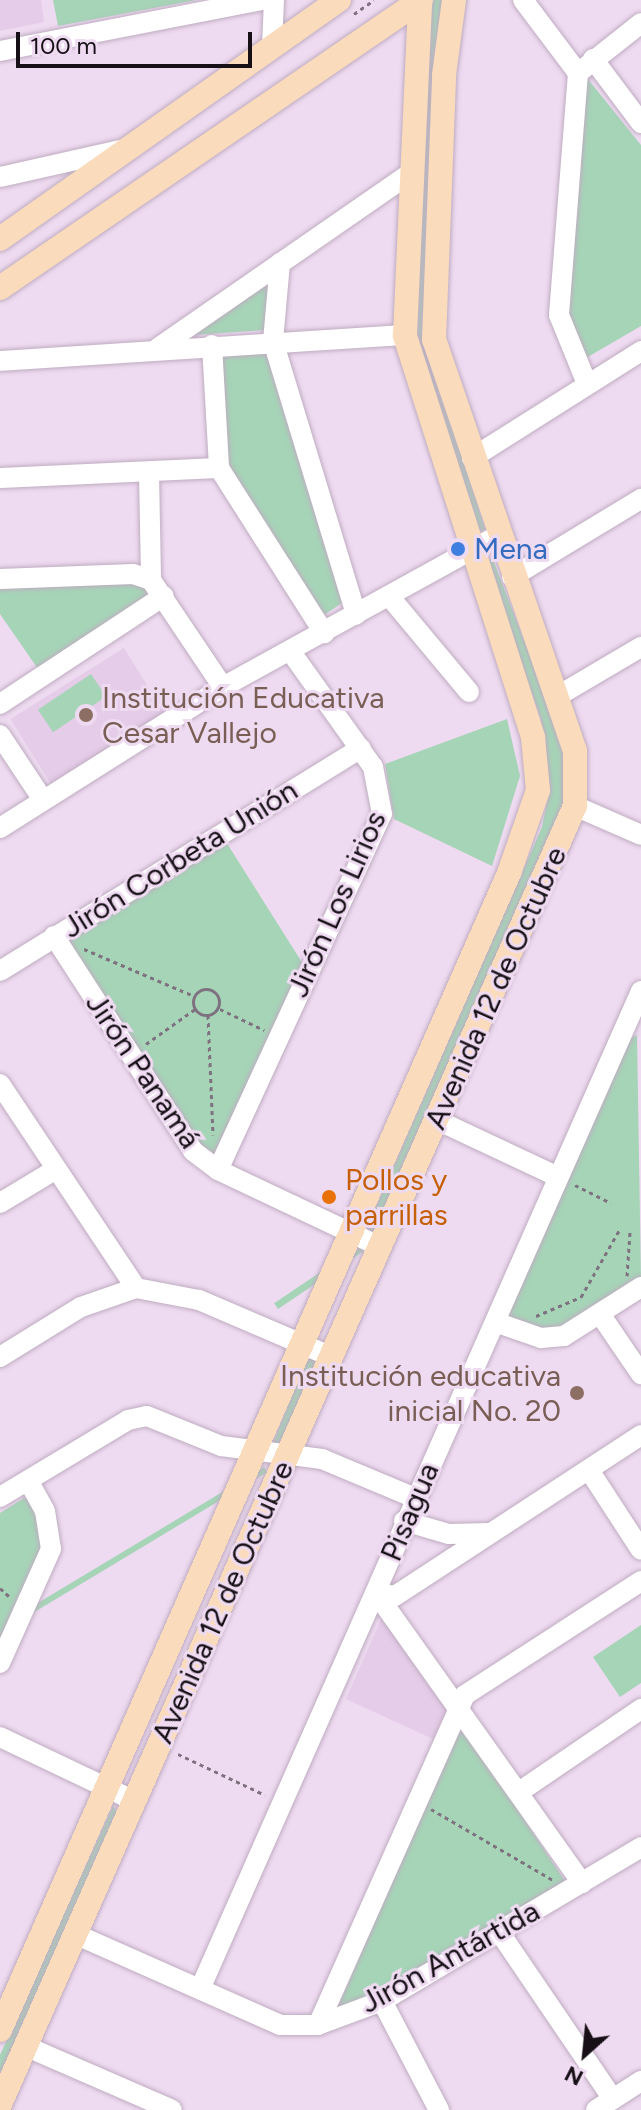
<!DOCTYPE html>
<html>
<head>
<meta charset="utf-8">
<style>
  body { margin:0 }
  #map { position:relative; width:641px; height:2110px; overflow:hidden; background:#efdbf1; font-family:Figtree,sans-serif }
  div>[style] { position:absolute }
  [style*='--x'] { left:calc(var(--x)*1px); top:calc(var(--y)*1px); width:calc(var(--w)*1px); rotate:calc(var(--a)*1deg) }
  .built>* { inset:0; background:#e5cce8; transform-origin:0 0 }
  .green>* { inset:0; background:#a6d4b7; transform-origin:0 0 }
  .path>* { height:3px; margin-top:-1.5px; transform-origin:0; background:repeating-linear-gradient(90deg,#7f7280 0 4px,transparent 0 8px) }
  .path>.ring { margin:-1.5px; padding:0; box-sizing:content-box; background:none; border:3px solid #7f7280; border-radius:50% }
  .roads { filter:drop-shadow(0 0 2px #bfacc1) drop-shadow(0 0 2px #bfacc1) }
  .minor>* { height:20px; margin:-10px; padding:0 10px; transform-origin:10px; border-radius:10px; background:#fff }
  .major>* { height:24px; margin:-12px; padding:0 12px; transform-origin:12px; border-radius:12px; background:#fadcbd }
  .dots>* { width:22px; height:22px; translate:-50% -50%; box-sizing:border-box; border:4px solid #efdbf1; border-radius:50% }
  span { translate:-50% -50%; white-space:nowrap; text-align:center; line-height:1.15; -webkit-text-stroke:6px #efdbf1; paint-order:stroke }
  .shop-label { font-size:30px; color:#366cbe }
  .left { translate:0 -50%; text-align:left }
  .education-label { font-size:30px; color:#785e54 }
  .right { translate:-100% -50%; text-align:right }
  .street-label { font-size:30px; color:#160f16 }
  .food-label { font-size:30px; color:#c56008 }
  .north { position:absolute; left:545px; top:2014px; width:80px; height:80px; -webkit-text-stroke:6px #efdbf1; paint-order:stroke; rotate:207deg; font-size:22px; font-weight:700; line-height:32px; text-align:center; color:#160f16 }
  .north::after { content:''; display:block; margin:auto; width:28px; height:36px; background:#160f16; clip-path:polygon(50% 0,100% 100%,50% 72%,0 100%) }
  .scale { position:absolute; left:16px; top:32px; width:236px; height:36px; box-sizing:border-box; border:4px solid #160f16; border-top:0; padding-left:10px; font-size:24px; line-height:28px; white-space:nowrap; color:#160f16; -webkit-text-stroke:6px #efdbf1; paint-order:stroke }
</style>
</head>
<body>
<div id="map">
  <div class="built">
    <div style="clip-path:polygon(0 0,41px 0,44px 22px,0 31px)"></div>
    <div style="left:124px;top:648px;width:76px;height:134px;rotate:58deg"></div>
    <div style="clip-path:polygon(382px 1617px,447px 1709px,433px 1739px,346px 1699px)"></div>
  </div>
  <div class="green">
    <div style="clip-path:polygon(53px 0,197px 0,58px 26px)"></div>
    <div style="clip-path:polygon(428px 0,443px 0,425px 342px,485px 529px,476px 533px,416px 344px)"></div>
    <div style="clip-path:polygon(587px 78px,641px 145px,641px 326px,586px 358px,567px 318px)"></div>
    <div style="clip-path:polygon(269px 283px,266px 330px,193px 335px)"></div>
    <div style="clip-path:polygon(264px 346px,342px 603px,321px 617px,224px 463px,217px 350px)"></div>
    <div style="clip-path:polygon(492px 557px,565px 747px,569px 793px,374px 1234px,366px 1230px,542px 827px,549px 792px,541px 719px,485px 566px)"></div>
    <div style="clip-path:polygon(138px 581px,150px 595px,38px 669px,0 614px,0 588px)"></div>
    <div style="left:91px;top:674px;width:27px;height:64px;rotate:56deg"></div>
    <div style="clip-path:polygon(507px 719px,520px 776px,492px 866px,394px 819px,385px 764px)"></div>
    <div style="clip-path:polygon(223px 837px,303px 964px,214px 1154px,203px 1148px,66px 940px)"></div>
    <div style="clip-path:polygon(637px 1035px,641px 1278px,564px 1330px,543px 1333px,511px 1323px,505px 1311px,629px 1039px)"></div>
    <div style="left:362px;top:1244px;width:7px;height:106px;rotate:56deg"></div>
    <div style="clip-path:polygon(307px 1358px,316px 1361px,281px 1443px,273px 1443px)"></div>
    <div style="left:264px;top:1467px;width:6px;height:337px;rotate:59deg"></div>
    <div style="clip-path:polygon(24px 1498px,32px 1500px,45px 1541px,0 1651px,0 1513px)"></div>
    <div style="clip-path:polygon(641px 1625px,641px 1683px,620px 1697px,593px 1657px)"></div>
    <div style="clip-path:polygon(461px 1724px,565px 1881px,381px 1993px,337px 2009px)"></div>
    <div style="clip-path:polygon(113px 1806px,118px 1813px,0 2078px,0 2055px)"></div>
  </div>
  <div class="path">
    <div style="--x:354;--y:14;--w:24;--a:-35"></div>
    <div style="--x:84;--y:949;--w:120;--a:23.1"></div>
    <div class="ring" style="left:193px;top:989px;width:23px;height:23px"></div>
    <div style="--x:220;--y:1009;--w:49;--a:25.5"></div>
    <div style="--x:208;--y:1015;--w:120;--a:87.6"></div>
    <div style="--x:146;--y:1044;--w:60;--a:-35.5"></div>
    <div style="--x:575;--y:1185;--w:40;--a:26.6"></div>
    <div style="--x:627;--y:1276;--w:44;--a:-86.1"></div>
    <div style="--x:536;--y:1316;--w:49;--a:-22.9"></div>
    <div style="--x:581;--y:1297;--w:78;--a:-60.2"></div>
    <div style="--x:0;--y:1588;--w:12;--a:42"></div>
    <div style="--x:178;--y:1754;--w:96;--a:25.2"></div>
    <div style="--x:431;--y:1809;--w:141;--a:30.2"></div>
  </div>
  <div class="roads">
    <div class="minor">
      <div style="--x:523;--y:0;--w:91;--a:53"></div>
      <div style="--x:578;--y:73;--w:243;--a:94.5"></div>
      <div style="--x:559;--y:315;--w:74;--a:67.9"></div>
      <div style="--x:272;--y:47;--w:47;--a:-87.6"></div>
      <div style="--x:0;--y:51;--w:267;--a:-11"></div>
      <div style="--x:593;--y:59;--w:80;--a:53.1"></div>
      <div style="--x:578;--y:73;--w:80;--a:-38.4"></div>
      <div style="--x:0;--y:177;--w:127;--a:-12.7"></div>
      <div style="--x:280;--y:263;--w:78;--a:95.1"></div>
      <div style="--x:273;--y:341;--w:286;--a:73.1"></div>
      <div style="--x:212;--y:345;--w:123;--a:86.7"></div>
      <div style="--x:219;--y:468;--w:196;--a:57.5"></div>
      <div style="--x:158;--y:348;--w:309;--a:-34.7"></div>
      <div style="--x:0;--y:361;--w:406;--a:-3.7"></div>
      <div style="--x:472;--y:458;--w:200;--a:-32.3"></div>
      <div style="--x:149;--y:473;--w:107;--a:88.9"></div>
      <div style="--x:0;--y:478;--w:219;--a:-2.6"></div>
      <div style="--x:512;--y:577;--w:151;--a:-31.2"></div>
      <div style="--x:0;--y:579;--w:133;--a:-2.2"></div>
      <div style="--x:133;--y:574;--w:19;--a:18"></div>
      <div style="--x:151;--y:580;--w:129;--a:56.1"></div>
      <div style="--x:389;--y:596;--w:125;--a:50.2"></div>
      <div style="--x:556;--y:697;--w:99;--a:-30.5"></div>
      <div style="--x:0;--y:704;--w:196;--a:-33.4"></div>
      <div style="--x:0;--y:735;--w:78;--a:56.5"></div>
      <div style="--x:575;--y:806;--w:72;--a:23.7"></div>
      <div style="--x:0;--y:828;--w:264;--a:-32.3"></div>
      <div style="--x:223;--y:687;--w:314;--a:-28.9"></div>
      <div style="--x:54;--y:936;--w:256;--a:57.1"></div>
      <div style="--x:193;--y:1151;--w:31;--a:37"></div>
      <div style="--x:218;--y:1170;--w:180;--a:25.3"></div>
      <div style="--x:0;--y:971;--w:424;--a:-31.7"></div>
      <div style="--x:0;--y:1084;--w:245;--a:56.3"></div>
      <div style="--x:437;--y:1120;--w:134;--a:25.2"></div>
      <div style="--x:218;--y:1170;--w:392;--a:-65.3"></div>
      <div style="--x:382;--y:814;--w:48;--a:-100.8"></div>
      <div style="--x:373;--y:767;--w:141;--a:-125.5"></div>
      <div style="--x:0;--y:1203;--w:62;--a:-31.1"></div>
      <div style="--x:600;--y:1314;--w:73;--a:55.7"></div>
      <div style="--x:495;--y:1322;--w:49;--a:19.2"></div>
      <div style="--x:541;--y:1338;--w:23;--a:-5"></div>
      <div style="--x:564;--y:1336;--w:91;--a:-32.5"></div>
      <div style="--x:0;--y:1357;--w:95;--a:-31.7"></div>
      <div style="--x:81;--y:1307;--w:58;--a:-19.1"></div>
      <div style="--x:136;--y:1288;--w:64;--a:10.8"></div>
      <div style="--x:199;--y:1300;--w:145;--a:23.2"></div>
      <div style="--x:589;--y:1470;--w:95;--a:57"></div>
      <div style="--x:0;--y:1497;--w:149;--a:-31"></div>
      <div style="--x:128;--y:1420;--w:19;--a:-12"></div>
      <div style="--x:147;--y:1416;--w:80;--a:22.1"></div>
      <div style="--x:221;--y:1446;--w:102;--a:7.3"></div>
      <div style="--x:322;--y:1459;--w:99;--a:22.7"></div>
      <div style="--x:404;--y:1521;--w:47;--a:16.1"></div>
      <div style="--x:449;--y:1534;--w:41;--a:-1.4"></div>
      <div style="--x:376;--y:1593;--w:356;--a:54.6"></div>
      <div style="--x:376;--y:1593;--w:19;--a:9"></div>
      <div style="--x:395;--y:1596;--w:294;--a:-33.2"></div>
      <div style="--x:0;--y:1663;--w:125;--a:-65.9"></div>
      <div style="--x:51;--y:1549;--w:38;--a:-99"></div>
      <div style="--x:45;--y:1511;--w:35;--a:-119"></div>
      <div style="--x:0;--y:1737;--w:149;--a:25.4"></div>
      <div style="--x:519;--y:1792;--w:148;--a:-34.2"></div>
      <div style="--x:500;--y:1933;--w:201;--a:55.8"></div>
      <div style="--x:75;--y:1934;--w:224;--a:23.9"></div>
      <div style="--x:280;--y:2025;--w:38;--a:0"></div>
      <div style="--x:318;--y:2025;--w:68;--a:-20.6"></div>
      <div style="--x:382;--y:2001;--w:301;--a:-30.7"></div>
      <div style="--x:200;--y:1989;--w:1091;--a:-66.16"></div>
      <div style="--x:382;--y:2001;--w:123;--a:62.4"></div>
      <div style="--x:318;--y:2025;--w:361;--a:-66"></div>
      <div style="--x:465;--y:1695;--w:210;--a:-32.9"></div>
      <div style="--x:25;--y:2046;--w:160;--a:23.5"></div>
      <div style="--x:596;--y:2110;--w:54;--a:-32.8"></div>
    </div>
    <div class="major">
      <div style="--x:0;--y:239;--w:415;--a:-35.2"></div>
      <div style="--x:0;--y:288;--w:510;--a:-34.38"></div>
      <div style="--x:0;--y:2030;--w:1264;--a:-66.25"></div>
      <div style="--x:509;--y:873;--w:88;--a:-70.7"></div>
      <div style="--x:538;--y:790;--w:53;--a:-95.4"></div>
      <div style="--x:533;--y:737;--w:422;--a:-107.7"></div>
      <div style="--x:405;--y:335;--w:335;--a:-87.4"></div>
      <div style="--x:0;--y:2104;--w:1420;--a:-66.11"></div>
      <div style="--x:575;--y:806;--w:55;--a:-90"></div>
      <div style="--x:575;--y:751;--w:435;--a:-108.9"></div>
      <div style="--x:434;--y:340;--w:265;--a:-87.8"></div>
      <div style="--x:444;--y:75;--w:76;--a:-82.4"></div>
    </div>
  </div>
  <div class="dots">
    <div style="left:458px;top:549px;background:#3f7fe0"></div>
    <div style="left:86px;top:715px;background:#8d6e63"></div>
    <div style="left:329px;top:1197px;background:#e8710a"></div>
    <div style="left:577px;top:1393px;background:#8d6e63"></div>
  </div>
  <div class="shop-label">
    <span class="left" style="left:474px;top:549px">Mena</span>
  </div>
  <div class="education-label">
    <span class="left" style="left:102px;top:715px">Institución Educativa<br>Cesar Vallejo</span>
    <span class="right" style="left:561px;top:1393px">Institución educativa<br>inicial No. 20</span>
  </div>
  <div class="street-label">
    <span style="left:180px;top:859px;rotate:-32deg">Jirón Corbeta Unión</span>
    <span style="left:337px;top:904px;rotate:-66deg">Jirón Los Lirios</span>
    <span style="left:496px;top:988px;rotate:-66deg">Avenida 12 de Octubre</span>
    <span style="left:143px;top:1071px;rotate:56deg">Jirón Panamá</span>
    <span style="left:410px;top:1512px;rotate:-67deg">Pisagua</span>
    <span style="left:223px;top:1602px;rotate:-66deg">Avenida 12 de Octubre</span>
    <span style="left:450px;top:1957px;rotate:-29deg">Jirón Antártida</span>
  </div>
  <div class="food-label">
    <span class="left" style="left:345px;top:1197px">Pollos y<br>parrillas</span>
  </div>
  <div class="north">N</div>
  <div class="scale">100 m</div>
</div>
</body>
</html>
